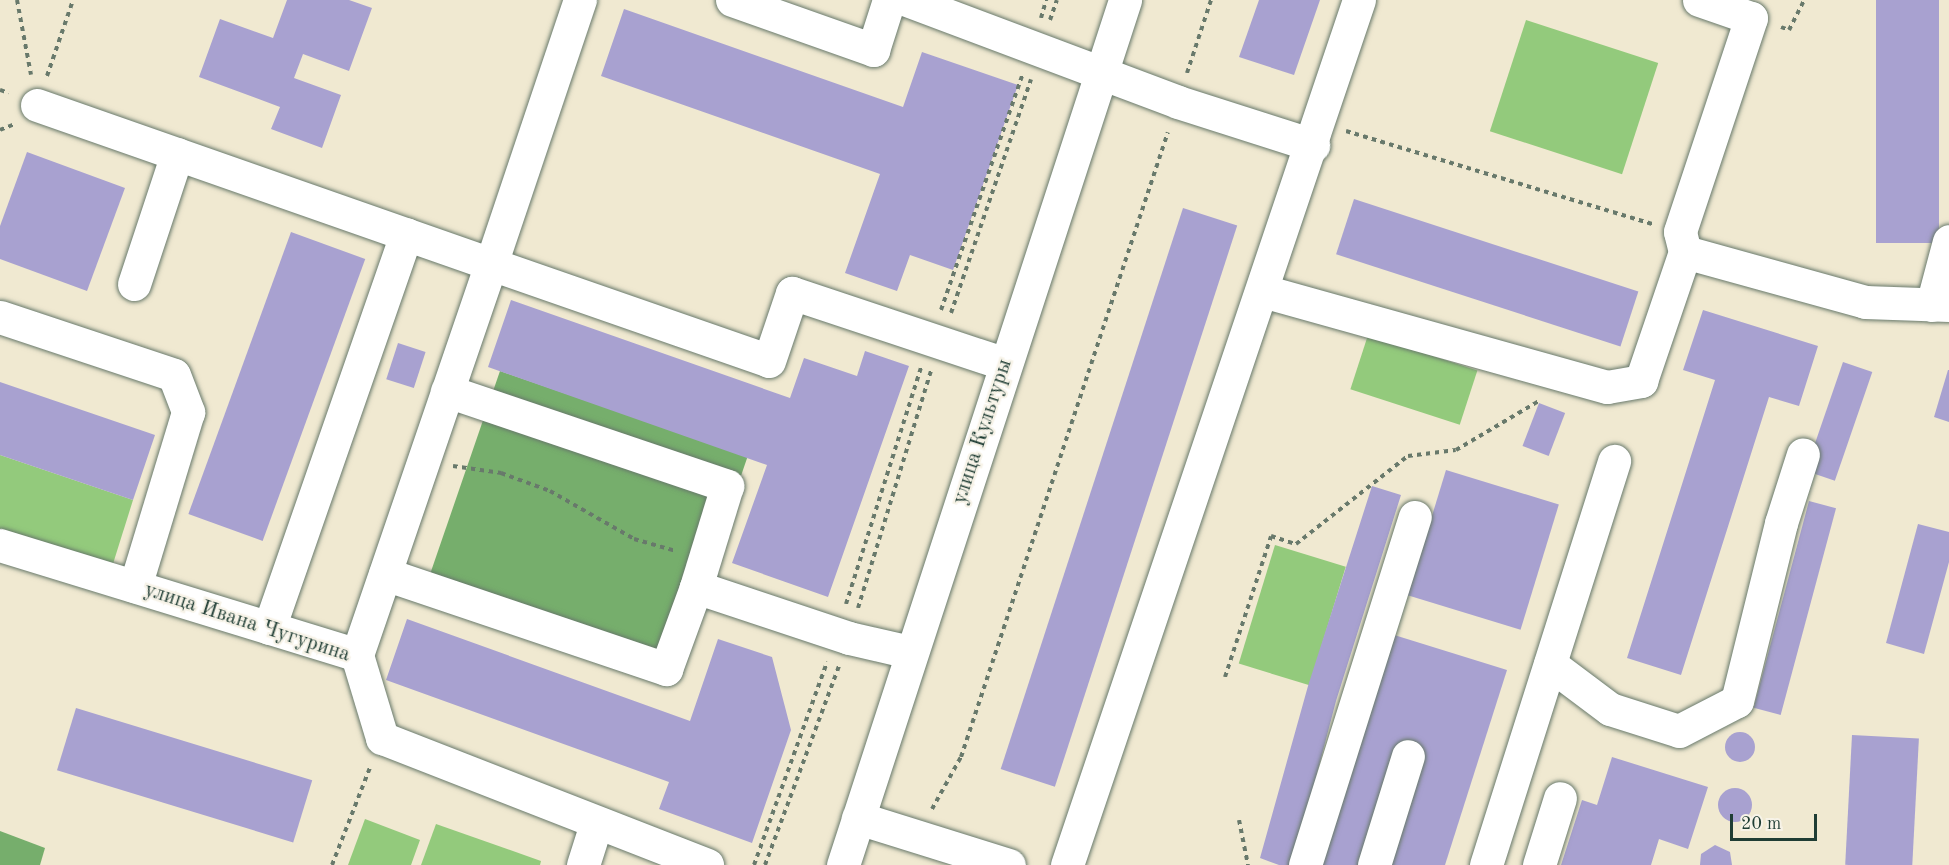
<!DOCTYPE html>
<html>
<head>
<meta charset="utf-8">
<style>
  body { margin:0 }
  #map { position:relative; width:1949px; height:865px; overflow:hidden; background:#f0e9d1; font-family:"Old Standard TT",serif }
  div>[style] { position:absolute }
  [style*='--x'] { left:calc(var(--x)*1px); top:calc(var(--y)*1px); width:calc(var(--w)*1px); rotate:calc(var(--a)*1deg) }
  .green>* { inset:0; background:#93ca7c; transform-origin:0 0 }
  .forest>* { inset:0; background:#76ae6c; transform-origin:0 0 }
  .building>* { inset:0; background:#a8a1d0; transform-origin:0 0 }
  .round { border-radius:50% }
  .path>* { height:4px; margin-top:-2px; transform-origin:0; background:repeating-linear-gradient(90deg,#68796b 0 4.5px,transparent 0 9px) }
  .roads { filter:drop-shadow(0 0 2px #68796b) drop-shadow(0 0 2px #68796b) }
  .minor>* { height:33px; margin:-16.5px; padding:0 16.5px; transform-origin:16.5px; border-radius:16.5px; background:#fff }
  .major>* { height:33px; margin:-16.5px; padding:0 16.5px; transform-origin:16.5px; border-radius:16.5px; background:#fff }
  span { translate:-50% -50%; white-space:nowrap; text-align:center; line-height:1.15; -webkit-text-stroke:4.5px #f7f3e8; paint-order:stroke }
  .street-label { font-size:21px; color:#1f3d34 }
  .scale { position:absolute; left:1730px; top:814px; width:87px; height:27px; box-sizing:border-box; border:3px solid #1f3d34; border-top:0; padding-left:8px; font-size:18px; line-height:21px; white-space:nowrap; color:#1f3d34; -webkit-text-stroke:4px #f7f3e8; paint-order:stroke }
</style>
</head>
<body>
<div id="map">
  <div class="green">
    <div style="left:1526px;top:20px;width:139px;height:117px;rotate:18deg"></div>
    <div style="left:1368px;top:335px;width:115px;height:57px;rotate:18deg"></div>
    <div style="clip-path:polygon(0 455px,133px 500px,112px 567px,0 531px)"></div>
    <div style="left:1275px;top:545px;width:74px;height:124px;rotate:17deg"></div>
    <div style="clip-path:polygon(365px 819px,420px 840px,411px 865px,348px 865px)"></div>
    <div style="clip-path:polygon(436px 824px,541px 861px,540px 865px,421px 865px)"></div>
  </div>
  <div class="forest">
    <div style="left:500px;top:371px;width:262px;height:230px;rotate:19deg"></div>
    <div style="clip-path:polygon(0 831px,45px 848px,40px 865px,0 865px)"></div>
  </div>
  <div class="building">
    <div style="clip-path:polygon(287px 0,349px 0,372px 8px,349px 71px,303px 54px,294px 78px,341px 95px,322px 148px,271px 129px,280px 107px,199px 77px,220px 19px,273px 38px)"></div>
    <div style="clip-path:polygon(1259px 0,1320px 0,1294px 75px,1239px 57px)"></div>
    <div style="left:1876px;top:0;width:63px;height:243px"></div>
    <div style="clip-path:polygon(624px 9px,903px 107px,922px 52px,1018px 85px,953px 270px,910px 255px,897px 291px,845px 273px,880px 174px,601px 76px)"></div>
    <div style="clip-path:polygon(27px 152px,125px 188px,87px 291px,0 259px,0 226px)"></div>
    <div style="left:1354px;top:199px;width:299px;height:58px;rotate:18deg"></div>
    <div style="left:1183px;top:208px;width:57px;height:590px;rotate:18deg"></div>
    <div style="left:291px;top:232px;width:79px;height:300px;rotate:20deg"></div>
    <div style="clip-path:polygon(511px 300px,790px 398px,804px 358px,857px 376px,865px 351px,909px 366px,828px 597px,732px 563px,767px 465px,488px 367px)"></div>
    <div style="clip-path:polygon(1703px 310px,1818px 346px,1799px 406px,1769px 397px,1681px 675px,1627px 658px,1715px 380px,1683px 370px)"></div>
    <div style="left:398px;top:343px;width:29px;height:38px;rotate:18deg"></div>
    <div style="left:1843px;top:362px;width:31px;height:115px;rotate:19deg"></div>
    <div style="clip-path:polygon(1948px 370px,1949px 370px,1949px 422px,1934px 417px)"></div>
    <div style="clip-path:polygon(0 382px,155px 435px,133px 500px,0 455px)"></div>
    <div style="left:1539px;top:403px;width:28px;height:46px;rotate:21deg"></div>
    <div style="left:1446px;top:470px;width:118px;height:131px;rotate:17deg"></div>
    <div style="clip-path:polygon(1372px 486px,1401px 495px,1336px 701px,1293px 865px,1279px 865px,1260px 858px,1308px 686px)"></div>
    <div style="left:1809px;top:501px;width:28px;height:214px;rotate:15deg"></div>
    <div style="clip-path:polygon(1918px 524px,1949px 532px,1949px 562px,1924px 654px,1886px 643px)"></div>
    <div style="clip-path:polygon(407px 619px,690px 721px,718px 639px,772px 657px,791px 730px,752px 843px,659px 809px,669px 782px,386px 680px)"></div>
    <div style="clip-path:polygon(1391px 634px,1507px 670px,1445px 865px,1318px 865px)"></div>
    <div style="left:76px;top:708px;width:247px;height:65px;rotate:17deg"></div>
    <div class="round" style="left:1725px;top:732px;width:30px;height:30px"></div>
    <div style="left:1852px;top:735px;width:67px;height:130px;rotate:3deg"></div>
    <div style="clip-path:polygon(1612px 757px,1708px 787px,1688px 849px,1659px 839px,1651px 865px,1561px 865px,1582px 800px,1597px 805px)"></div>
    <div class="round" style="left:1718px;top:788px;width:34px;height:34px"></div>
    <div style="clip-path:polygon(1715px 845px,1730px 852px,1732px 865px,1700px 865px,1701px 854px)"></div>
  </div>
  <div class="path">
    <div style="--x:17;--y:0;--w:76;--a:79.4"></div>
    <div style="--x:1041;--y:18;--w:19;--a:-74"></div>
    <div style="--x:1050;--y:20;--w:21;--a:-71"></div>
    <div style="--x:1781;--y:27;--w:9;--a:21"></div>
    <div style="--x:1789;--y:30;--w:34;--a:-63"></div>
    <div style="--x:1187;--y:73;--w:77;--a:-71.8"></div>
    <div style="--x:47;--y:76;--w:80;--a:-71.1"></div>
    <div style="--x:0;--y:90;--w:9;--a:18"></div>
    <div style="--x:0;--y:130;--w:16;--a:-22"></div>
    <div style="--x:1346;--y:131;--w:320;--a:16.9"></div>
    <div style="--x:941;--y:310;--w:248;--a:-70.9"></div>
    <div style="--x:951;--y:313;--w:247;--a:-71.1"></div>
    <div style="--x:453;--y:466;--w:49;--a:8.3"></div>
    <div style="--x:501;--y:473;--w:52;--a:20.2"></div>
    <div style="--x:550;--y:491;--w:97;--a:29.7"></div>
    <div style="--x:634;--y:539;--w:44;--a:15.9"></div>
    <div style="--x:846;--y:604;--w:248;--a:-72.4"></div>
    <div style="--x:858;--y:608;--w:248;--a:-72.9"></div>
    <div style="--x:1225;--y:677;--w:148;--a:-71.9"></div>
    <div style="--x:1271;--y:536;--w:26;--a:18"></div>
    <div style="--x:1296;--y:544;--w:142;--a:-38.2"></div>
    <div style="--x:1408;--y:456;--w:48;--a:-7.1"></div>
    <div style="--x:1456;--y:450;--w:96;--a:-30.6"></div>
    <div style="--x:932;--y:809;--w:60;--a:-60.9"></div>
    <div style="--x:961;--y:757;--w:658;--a:-71.68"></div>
    <div style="--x:1239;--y:820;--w:46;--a:78.7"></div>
    <div style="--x:332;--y:865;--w:107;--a:-68.7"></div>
    <div style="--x:754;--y:865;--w:216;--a:-70.2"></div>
    <div style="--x:765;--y:865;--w:212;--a:-69.6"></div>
  </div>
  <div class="roads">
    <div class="minor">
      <div style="--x:732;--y:0;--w:150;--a:19.5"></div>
      <div style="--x:873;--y:50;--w:52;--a:-72.3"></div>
      <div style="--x:907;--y:0;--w:290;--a:20.6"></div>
      <div style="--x:1178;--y:102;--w:142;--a:17.7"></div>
      <div style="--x:1699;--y:0;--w:55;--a:19.1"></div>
      <div style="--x:1751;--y:18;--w:225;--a:108.4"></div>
      <div style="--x:1680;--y:232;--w:21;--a:76"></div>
      <div style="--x:1685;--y:252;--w:187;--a:15.5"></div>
      <div style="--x:1865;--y:302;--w:84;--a:2"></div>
      <div style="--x:37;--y:105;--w:481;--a:19.3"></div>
      <div style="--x:491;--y:264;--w:279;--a:-71.4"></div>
      <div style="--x:134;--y:284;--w:137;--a:-71.7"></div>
      <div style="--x:1263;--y:291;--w:357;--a:15.6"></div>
      <div style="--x:1607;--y:387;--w:35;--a:-10"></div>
      <div style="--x:1641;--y:381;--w:136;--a:-71.2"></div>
      <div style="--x:1932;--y:305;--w:66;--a:-75.1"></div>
      <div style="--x:0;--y:317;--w:183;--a:18.4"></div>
      <div style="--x:174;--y:375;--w:40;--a:69"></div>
      <div style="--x:188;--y:412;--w:182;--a:106.9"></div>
      <div style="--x:447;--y:391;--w:296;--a:18.7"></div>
      <div style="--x:727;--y:486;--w:106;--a:107.1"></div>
      <div style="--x:0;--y:545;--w:374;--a:17.1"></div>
      <div style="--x:357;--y:655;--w:87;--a:73.2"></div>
      <div style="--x:382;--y:738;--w:349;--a:21.3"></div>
      <div style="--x:385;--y:574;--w:297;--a:18.7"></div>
      <div style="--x:666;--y:669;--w:87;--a:-69.9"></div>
      <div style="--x:696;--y:587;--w:161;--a:18.4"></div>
      <div style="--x:849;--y:638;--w:63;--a:12.9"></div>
      <div style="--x:269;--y:628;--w:417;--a:-70.8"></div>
      <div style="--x:357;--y:655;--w:413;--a:-71.1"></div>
      <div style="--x:491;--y:264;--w:294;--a:19.2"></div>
      <div style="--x:769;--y:361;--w:72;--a:-71.3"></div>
      <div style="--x:792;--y:293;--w:225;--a:18.4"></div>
      <div style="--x:1550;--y:664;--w:75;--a:36.9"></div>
      <div style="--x:1610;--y:709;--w:72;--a:17.7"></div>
      <div style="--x:1679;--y:731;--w:65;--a:-27.3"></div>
      <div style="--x:1737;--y:701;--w:183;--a:-76.1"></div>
      <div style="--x:1781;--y:523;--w:72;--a:-72.3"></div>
      <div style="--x:858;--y:818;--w:158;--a:17.3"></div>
      <div style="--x:583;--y:865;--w:43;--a:-72.4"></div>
      <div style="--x:1067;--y:865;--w:913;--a:-71.35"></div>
      <div style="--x:1305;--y:865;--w:365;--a:-72.5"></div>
      <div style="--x:1374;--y:865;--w:114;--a:-72.7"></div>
      <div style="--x:1486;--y:865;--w:424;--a:-72.4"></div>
      <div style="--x:1539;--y:865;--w:70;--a:-72.6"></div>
    </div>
    <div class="major">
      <div style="--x:843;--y:865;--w:910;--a:-71.94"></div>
    </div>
  </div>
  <div class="street-label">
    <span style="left:983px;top:432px;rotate:-72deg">улица Культуры</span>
    <span style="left:247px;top:623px;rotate:18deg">улица Ивана Чугурина</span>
  </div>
  <div class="scale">20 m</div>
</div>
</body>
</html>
